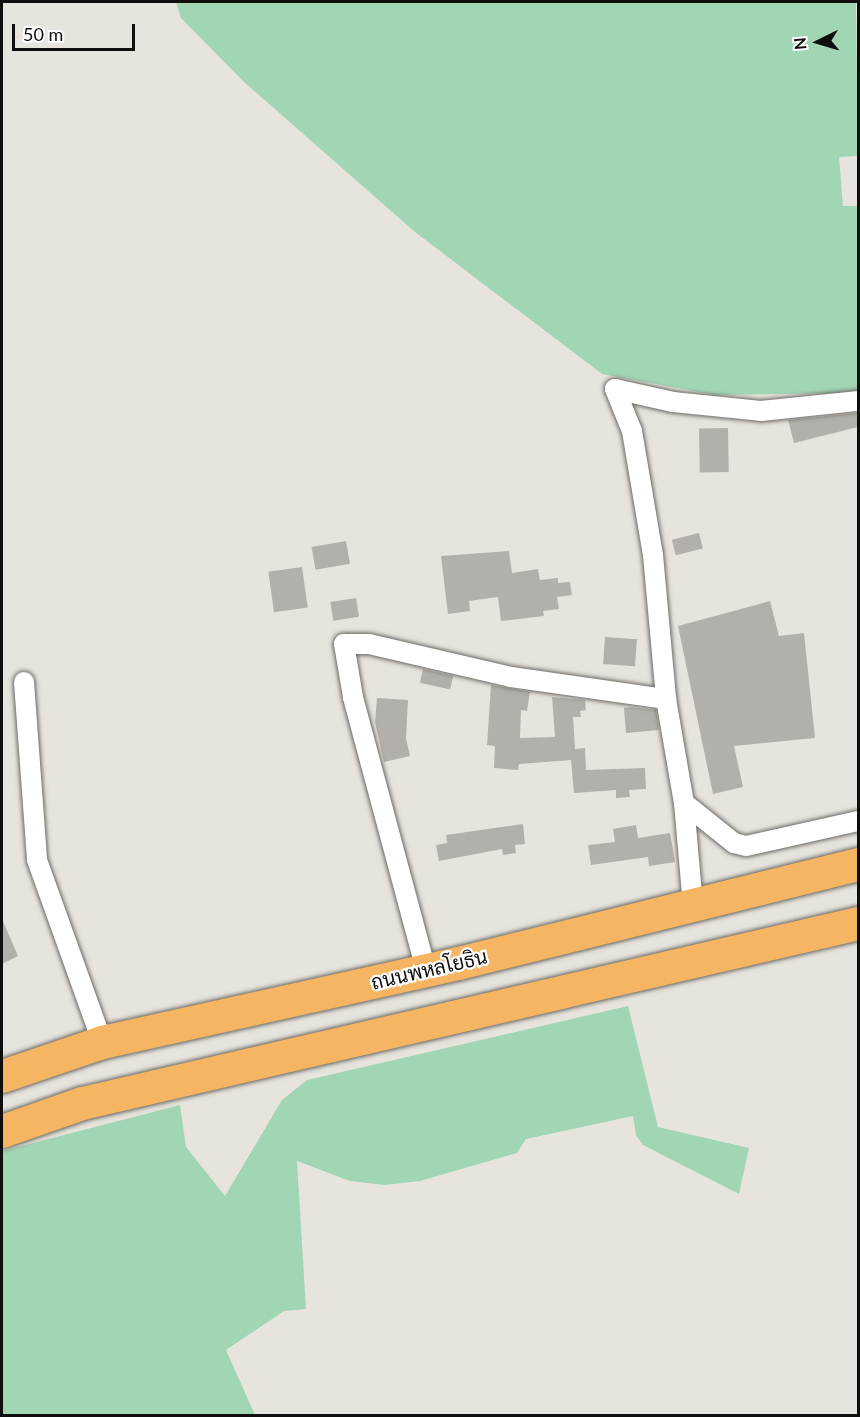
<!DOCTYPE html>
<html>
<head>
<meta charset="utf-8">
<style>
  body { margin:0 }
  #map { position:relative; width:860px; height:1417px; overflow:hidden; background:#e7e4de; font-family:Lato,Sarabun,sans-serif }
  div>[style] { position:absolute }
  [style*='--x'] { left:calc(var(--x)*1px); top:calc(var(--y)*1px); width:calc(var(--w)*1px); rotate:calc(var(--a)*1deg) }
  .green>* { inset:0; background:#a1d6b4 }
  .building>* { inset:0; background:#b3b0ab; transform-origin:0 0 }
  .roads { filter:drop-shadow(0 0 2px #6d6a65) drop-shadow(0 0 2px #6d6a65) }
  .street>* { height:20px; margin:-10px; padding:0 10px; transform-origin:10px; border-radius:10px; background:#fff }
  .highway>* { height:33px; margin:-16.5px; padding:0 16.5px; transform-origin:16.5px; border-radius:16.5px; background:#f5b563 }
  span { translate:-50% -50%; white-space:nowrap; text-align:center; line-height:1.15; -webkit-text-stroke:4.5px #fff; paint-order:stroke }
  .street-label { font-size:20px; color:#0f0e0d }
  .frame { position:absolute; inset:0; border:3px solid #0f0e0d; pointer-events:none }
  .north { position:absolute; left:788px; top:12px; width:60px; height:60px; -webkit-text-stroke:4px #fff; paint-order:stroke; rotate:265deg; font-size:16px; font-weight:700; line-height:24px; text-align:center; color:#0f0e0d }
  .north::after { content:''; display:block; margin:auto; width:21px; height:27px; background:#0f0e0d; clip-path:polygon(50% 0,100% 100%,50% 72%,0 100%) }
  .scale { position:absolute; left:12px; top:24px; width:123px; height:27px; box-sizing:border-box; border:3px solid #0f0e0d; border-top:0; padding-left:8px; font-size:18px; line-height:21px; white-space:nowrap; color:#0f0e0d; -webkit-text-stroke:4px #fff; paint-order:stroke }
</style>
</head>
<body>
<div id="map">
  <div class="green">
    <div style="clip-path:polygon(176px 2px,856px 2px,858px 156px,839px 157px,843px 206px,858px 206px,858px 393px,715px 395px,602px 374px,415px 232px,244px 82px,181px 18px)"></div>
    <div style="clip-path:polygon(628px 1006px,658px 1127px,749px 1148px,739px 1194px,643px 1145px,636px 1135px,633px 1116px,526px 1139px,517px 1153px,420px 1181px,385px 1185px,350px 1181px,297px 1161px,306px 1309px,284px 1311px,226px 1350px,255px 1415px,2px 1415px,2px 1151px,180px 1105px,186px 1147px,225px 1196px,282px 1100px,307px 1080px)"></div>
  </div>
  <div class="building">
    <div style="clip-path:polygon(858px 413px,858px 427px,794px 443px,788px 420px)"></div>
    <div style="left:728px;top:428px;width:44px;height:29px;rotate:89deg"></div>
    <div style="left:699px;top:533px;width:16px;height:28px;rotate:76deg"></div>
    <div style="left:346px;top:541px;width:23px;height:35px;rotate:80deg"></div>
    <div style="clip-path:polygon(509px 551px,512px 573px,538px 569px,540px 580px,558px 578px,558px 583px,570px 582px,572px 595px,557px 597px,559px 609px,543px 611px,544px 616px,501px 621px,498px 597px,469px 601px,470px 611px,448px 614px,441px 556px)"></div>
    <div style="left:302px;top:567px;width:41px;height:34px;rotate:82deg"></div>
    <div style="left:356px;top:598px;width:19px;height:26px;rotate:81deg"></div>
    <div style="clip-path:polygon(770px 601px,779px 636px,804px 633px,815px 738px,734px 746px,743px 787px,713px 794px,678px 626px)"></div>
    <div style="left:605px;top:637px;width:32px;height:27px;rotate:4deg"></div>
    <div style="left:423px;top:669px;width:31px;height:14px;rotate:13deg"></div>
    <div style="clip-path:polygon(491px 685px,530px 692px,527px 711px,521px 710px,520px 738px,555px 737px,552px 697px,585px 700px,586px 710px,580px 711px,581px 717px,573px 717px,575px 749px,585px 748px,586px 770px,645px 768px,646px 789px,629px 790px,630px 797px,616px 798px,616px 790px,574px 793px,571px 760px,519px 764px,518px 770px,494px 768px,495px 746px,487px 745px)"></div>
    <div style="clip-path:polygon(377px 698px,408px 700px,406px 738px,410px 756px,384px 762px,375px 722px)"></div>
    <div style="clip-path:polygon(630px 707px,656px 710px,659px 730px,626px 733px,624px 708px)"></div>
    <div style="clip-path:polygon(523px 824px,525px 844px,515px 845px,516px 853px,503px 855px,502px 849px,439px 861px,436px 845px,447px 843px,446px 835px)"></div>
    <div style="clip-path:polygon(636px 825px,638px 838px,670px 833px,675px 862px,649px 866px,648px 857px,591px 865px,588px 845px,615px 842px,613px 829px)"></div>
    <div style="clip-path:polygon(2px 919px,18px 956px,2px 964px)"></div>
  </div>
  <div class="roads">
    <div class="street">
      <div style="--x:615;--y:389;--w:45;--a:68"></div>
      <div style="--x:632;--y:431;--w:126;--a:80.4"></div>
      <div style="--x:653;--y:555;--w:145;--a:84.8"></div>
      <div style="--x:666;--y:699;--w:106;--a:80.2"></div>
      <div style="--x:684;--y:803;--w:102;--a:85"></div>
      <div style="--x:615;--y:389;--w:59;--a:12.6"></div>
      <div style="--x:673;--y:402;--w:88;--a:5.8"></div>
      <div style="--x:761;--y:411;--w:98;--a:-5.9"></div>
      <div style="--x:24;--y:682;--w:178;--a:85.8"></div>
      <div style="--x:37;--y:860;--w:193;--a:70.3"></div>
      <div style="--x:684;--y:803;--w:64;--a:38.7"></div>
      <div style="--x:734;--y:843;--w:12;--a:14"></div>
      <div style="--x:746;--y:846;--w:115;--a:-12.6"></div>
      <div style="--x:426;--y:970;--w:283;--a:-105"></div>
      <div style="--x:353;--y:697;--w:54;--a:-99.6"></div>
      <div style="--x:344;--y:644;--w:25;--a:0"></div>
      <div style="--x:369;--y:644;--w:146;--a:13.1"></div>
      <div style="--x:511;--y:677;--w:157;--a:8.1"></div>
    </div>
    <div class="highway">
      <div style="--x:2;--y:1076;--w:106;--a:-18.8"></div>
      <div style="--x:102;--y:1042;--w:365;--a:-12.5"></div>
      <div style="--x:458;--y:963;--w:412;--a:-13.9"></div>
      <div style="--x:2;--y:1131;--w:85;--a:-19.3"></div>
      <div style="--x:82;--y:1103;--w:797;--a:-13.06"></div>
    </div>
  </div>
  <div class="street-label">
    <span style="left:429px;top:969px;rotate:-13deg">ถนนพหลโยธิน</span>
  </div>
  <div class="frame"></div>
  <div class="north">N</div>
  <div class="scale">50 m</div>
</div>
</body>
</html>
